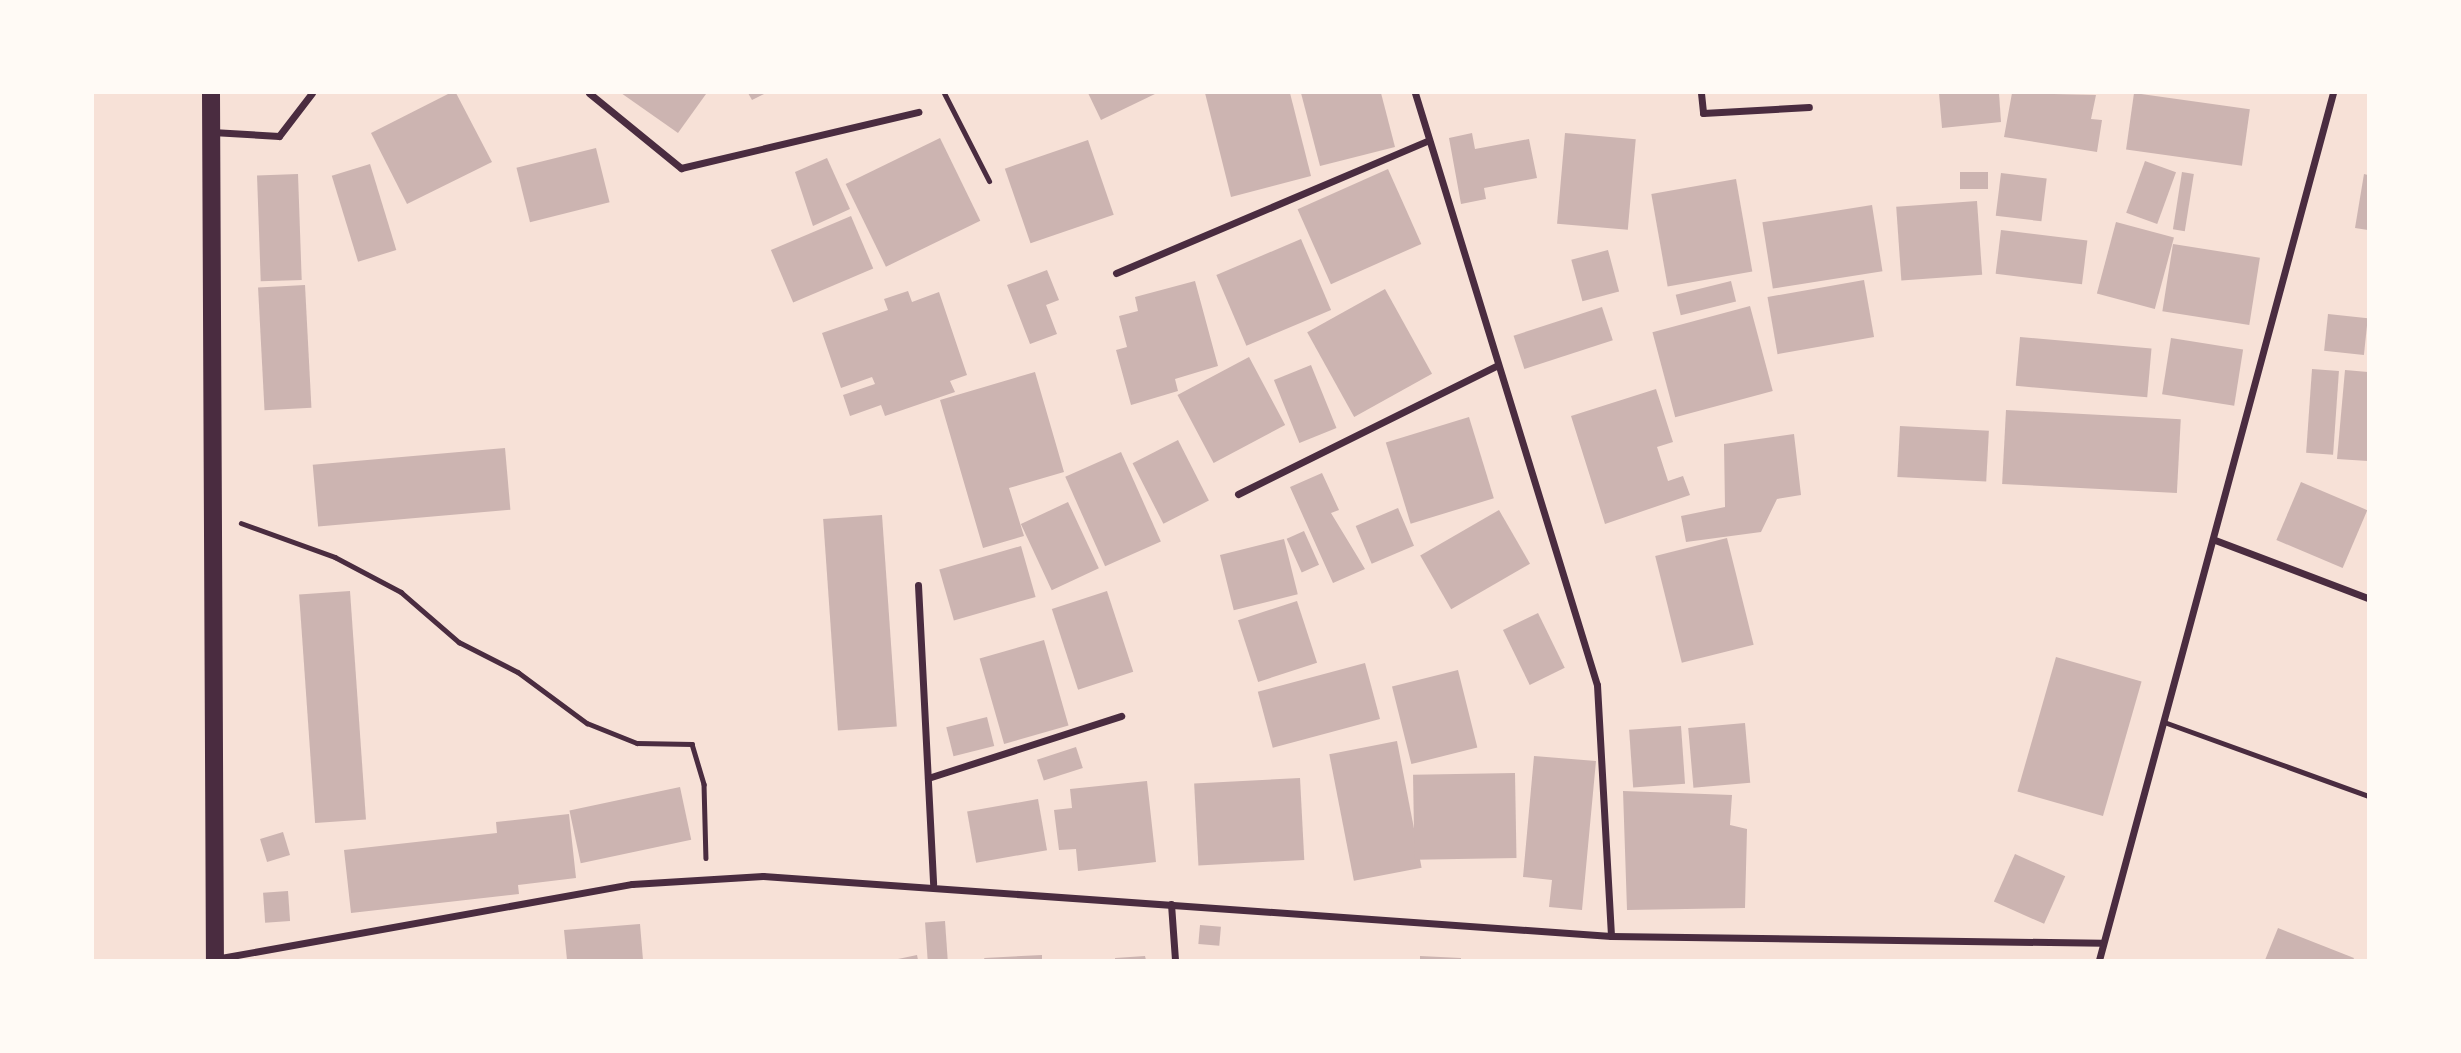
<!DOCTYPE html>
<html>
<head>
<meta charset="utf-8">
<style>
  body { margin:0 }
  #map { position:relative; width:2461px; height:1053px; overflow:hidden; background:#f7e1d7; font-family:"Exo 2",sans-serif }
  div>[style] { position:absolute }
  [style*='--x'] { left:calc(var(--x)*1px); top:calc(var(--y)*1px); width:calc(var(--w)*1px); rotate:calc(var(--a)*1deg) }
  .building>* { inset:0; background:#ccb4b1; transform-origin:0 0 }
  .path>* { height:4.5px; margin:-2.25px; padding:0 2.25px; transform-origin:2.25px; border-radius:2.25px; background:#4a2c40 }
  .service>* { height:5px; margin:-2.5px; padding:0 2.5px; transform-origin:2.5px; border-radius:2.5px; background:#4a2c40 }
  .minor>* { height:7px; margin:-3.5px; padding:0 3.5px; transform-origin:3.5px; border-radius:3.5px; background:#4a2c40 }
  .primary>* { height:18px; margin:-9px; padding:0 9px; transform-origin:9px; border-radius:9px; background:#4a2c40 }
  span { translate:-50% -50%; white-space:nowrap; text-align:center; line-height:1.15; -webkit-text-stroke:5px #fffaf5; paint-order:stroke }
  .frame { position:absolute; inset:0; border:94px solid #fffaf5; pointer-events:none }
</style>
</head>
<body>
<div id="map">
  <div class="building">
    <div style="clip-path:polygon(450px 93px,456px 93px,492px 162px,407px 204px,371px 133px)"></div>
    <div style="clip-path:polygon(621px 93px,704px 93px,706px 94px,678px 133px)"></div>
    <div style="clip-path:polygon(748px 93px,766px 93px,752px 100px)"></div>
    <div style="clip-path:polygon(1088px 93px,1157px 93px,1101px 120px)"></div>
    <div style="clip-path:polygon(1205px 93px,1290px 93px,1311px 176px,1231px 197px)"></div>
    <div style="clip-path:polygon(1301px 93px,1381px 93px,1395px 147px,1320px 166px)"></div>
    <div style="clip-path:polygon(1939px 93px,1999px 93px,2001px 122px,1942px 128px)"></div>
    <div style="clip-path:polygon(2012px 93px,2096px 95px,2091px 119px,2102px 120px,2097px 152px,2004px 137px)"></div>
    <div style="left:2134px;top:93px;width:117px;height:57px;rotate:8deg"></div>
    <div style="clip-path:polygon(1472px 133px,1475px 149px,1529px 139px,1537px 178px,1484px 188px,1486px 199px,1461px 204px,1449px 138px)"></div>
    <div style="left:1565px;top:133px;width:71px;height:91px;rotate:5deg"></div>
    <div style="left:940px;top:138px;width:92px;height:105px;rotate:64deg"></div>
    <div style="left:1088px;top:140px;width:79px;height:88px;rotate:71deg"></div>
    <div style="left:596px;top:148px;width:56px;height:82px;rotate:76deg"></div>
    <div style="clip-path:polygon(827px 158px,850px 209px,813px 226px,795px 172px)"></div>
    <div style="left:2145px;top:161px;width:33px;height:55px;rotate:20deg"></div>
    <div style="left:370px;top:164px;width:90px;height:40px;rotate:73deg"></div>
    <div style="left:1388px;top:169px;width:82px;height:99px;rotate:66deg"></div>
    <div style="left:1960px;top:172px;width:28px;height:17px"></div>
    <div style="left:2182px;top:172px;width:12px;height:58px;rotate:9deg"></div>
    <div style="left:2001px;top:173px;width:46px;height:43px;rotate:7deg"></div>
    <div style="left:298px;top:174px;width:106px;height:41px;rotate:88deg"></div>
    <div style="clip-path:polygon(2364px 174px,2368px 175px,2368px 230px,2355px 228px)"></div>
    <div style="left:1736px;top:179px;width:94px;height:86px;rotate:80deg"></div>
    <div style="left:1977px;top:201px;width:74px;height:81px;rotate:86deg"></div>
    <div style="left:1872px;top:205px;width:67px;height:111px;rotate:81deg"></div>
    <div style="left:851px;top:216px;width:57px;height:87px;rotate:67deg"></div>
    <div style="left:2116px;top:222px;width:60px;height:74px;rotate:15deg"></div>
    <div style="left:2001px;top:230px;width:87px;height:44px;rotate:7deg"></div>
    <div style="left:1301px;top:239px;width:77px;height:92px;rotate:67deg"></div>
    <div style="left:2173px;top:244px;width:88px;height:68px;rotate:9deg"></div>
    <div style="left:1608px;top:250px;width:43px;height:38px;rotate:75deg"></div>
    <div style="clip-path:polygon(1047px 270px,1059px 300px,1046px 305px,1057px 334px,1030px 344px,1007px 285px)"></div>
    <div style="left:1864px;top:280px;width:58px;height:98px;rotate:80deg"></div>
    <div style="clip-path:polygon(1195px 281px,1218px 366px,1175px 379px,1178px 391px,1131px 405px,1116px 350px,1127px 347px,1119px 316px,1138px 311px,1135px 297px)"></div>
    <div style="left:1731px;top:281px;width:21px;height:57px;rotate:76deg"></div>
    <div style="left:305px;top:285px;width:123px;height:47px;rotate:87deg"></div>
    <div style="left:1385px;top:289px;width:97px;height:89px;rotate:61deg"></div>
    <div style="clip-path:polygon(908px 291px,912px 302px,939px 292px,967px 375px,950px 381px,955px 392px,885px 416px,881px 405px,850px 416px,843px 395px,875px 384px,872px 377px,841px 388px,822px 333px,888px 310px,884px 299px)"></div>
    <div style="left:1750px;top:306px;width:88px;height:101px;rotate:75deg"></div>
    <div style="left:1602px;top:307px;width:35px;height:93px;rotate:72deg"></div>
    <div style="left:2328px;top:314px;width:40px;height:37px;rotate:6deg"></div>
    <div style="left:2020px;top:337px;width:132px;height:49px;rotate:5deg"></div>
    <div style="left:2171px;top:338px;width:73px;height:57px;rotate:9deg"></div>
    <div style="left:1249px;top:357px;width:77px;height:81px;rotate:62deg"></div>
    <div style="left:1311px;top:365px;width:68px;height:40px;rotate:68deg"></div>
    <div style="left:2312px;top:369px;width:27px;height:84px;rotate:4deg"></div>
    <div style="clip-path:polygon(2345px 370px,2368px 372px,2368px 461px,2337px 459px)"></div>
    <div style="clip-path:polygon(1035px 372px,1064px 472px,1009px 488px,1024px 536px,983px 548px,940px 400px)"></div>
    <div style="clip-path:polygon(1656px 389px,1673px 442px,1657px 447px,1668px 481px,1683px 476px,1690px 495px,1605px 524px,1571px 416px)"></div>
    <div style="left:2006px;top:410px;width:175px;height:74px;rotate:3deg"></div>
    <div style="left:1469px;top:417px;width:85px;height:87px;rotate:73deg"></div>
    <div style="left:1900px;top:426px;width:89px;height:51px;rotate:3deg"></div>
    <div style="clip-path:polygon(1794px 434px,1801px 495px,1777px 499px,1761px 532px,1686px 542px,1681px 516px,1725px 507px,1724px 444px)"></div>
    <div style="left:1178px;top:440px;width:68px;height:51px;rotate:63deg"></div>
    <div style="left:505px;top:448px;width:62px;height:193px;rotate:85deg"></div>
    <div style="left:1121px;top:452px;width:98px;height:61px;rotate:66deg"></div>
    <div style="clip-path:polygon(1322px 473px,1339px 510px,1331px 513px,1365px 569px,1333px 583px,1290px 487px)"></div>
    <div style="left:2301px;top:482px;width:72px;height:63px;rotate:23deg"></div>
    <div style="left:1068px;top:502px;width:73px;height:52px;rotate:65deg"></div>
    <div style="left:1398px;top:508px;width:41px;height:46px;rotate:67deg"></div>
    <div style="left:1499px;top:510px;width:62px;height:91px;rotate:60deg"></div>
    <div style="left:882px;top:515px;width:212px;height:59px;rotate:86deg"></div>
    <div style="left:1304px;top:531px;width:37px;height:19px;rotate:66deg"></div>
    <div style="left:1727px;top:538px;width:110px;height:74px;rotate:76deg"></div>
    <div style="left:1284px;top:539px;width:57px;height:66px;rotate:76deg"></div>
    <div style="left:1021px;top:546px;width:53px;height:85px;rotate:74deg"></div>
    <div style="left:350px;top:591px;width:229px;height:51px;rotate:86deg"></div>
    <div style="left:1107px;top:591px;width:85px;height:58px;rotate:72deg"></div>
    <div style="left:1297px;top:601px;width:65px;height:62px;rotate:72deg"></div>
    <div style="left:1538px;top:613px;width:61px;height:39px;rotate:64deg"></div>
    <div style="left:1044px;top:640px;width:89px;height:67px;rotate:74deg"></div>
    <div style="left:2056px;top:657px;width:89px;height:140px;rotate:16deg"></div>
    <div style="left:1365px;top:663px;width:58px;height:111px;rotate:75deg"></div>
    <div style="left:1458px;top:670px;width:80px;height:68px;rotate:76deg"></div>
    <div style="left:987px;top:717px;width:30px;height:42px;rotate:76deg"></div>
    <div style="left:1745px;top:723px;width:60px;height:57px;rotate:85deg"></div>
    <div style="left:1681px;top:726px;width:58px;height:52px;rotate:86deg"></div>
    <div style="left:1397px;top:741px;width:129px;height:69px;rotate:79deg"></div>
    <div style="left:1076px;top:747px;width:22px;height:41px;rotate:72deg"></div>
    <div style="clip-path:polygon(1534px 756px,1596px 761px,1582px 910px,1549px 907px,1552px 880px,1523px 877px)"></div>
    <div style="left:1515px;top:773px;width:85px;height:102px;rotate:89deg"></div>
    <div style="left:1300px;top:778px;width:82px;height:106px;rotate:87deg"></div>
    <div style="clip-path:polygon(1147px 781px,1156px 862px,1078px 871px,1076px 849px,1059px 850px,1054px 810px,1072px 808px,1070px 789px)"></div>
    <div style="left:680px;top:787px;width:54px;height:113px;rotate:78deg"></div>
    <div style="clip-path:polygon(1623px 791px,1732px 795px,1730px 825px,1747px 829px,1745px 908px,1627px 910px)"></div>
    <div style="left:1038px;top:799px;width:52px;height:72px;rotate:80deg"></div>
    <div style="clip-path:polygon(569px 814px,576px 878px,518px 885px,519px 894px,351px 913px,344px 850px,497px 833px,496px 822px)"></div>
    <div style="left:283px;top:832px;width:24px;height:24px;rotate:73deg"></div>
    <div style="left:2015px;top:854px;width:55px;height:52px;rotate:24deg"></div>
    <div style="left:288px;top:891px;width:30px;height:25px;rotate:86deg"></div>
    <div style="left:945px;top:921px;width:39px;height:20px;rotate:86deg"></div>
    <div style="clip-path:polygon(640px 924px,643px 960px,567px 960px,564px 930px)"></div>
    <div style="left:1200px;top:925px;width:21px;height:19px;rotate:5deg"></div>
    <div style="clip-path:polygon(2278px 928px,2354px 958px,2353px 960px,2265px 960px)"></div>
    <div style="clip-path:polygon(917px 955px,918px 960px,898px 960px,898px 959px)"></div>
    <div style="clip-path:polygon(1042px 955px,1042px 960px,985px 960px,984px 958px)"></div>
    <div style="clip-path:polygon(1145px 956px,1146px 960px,1115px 960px,1115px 958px)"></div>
    <div style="clip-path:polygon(1420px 956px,1461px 958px,1461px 960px,1420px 960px)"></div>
  </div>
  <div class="path">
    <div style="--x:241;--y:523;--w:100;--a:19.9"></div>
    <div style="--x:335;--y:557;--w:75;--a:27.9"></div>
    <div style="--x:401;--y:592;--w:77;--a:40.8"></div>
    <div style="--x:459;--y:642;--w:66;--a:27"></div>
    <div style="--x:518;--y:672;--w:86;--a:36.5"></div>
    <div style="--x:587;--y:723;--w:54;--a:21.8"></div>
    <div style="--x:637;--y:743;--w:55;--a:1"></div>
    <div style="--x:692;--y:744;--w:42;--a:73.3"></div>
    <div style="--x:704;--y:784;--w:74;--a:88.5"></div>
  </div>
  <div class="service">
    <div style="--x:944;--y:93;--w:99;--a:62.9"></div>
    <div style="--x:2164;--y:722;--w:217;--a:19.9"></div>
  </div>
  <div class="minor">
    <div style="--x:589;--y:93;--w:119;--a:39.2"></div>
    <div style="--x:681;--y:168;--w:244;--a:-13.3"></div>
    <div style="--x:1415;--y:93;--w:619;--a:72.91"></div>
    <div style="--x:1597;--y:685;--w:251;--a:86.8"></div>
    <div style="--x:1701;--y:93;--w:20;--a:84"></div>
    <div style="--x:1703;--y:113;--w:106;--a:-3.2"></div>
    <div style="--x:212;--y:132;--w:67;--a:3.4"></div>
    <div style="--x:279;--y:136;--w:54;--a:-52.5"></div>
    <div style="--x:1116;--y:273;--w:340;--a:-23"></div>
    <div style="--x:1238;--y:494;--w:290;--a:-26.4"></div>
    <div style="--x:2215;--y:540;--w:164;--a:20.8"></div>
    <div style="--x:918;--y:585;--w:299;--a:87.1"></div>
    <div style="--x:928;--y:778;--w:203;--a:-17.8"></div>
    <div style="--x:1171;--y:904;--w:56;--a:85.9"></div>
    <div style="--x:215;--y:959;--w:424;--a:-10.2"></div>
    <div style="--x:632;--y:884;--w:131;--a:-3.5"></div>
    <div style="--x:763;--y:876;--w:850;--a:4.05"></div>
    <div style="--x:1611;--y:936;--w:491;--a:0.8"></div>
    <div style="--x:2099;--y:960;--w:898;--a:-74.9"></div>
  </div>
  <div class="primary">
    <div style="--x:211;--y:93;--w:867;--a:89.74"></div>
  </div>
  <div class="frame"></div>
</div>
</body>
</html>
